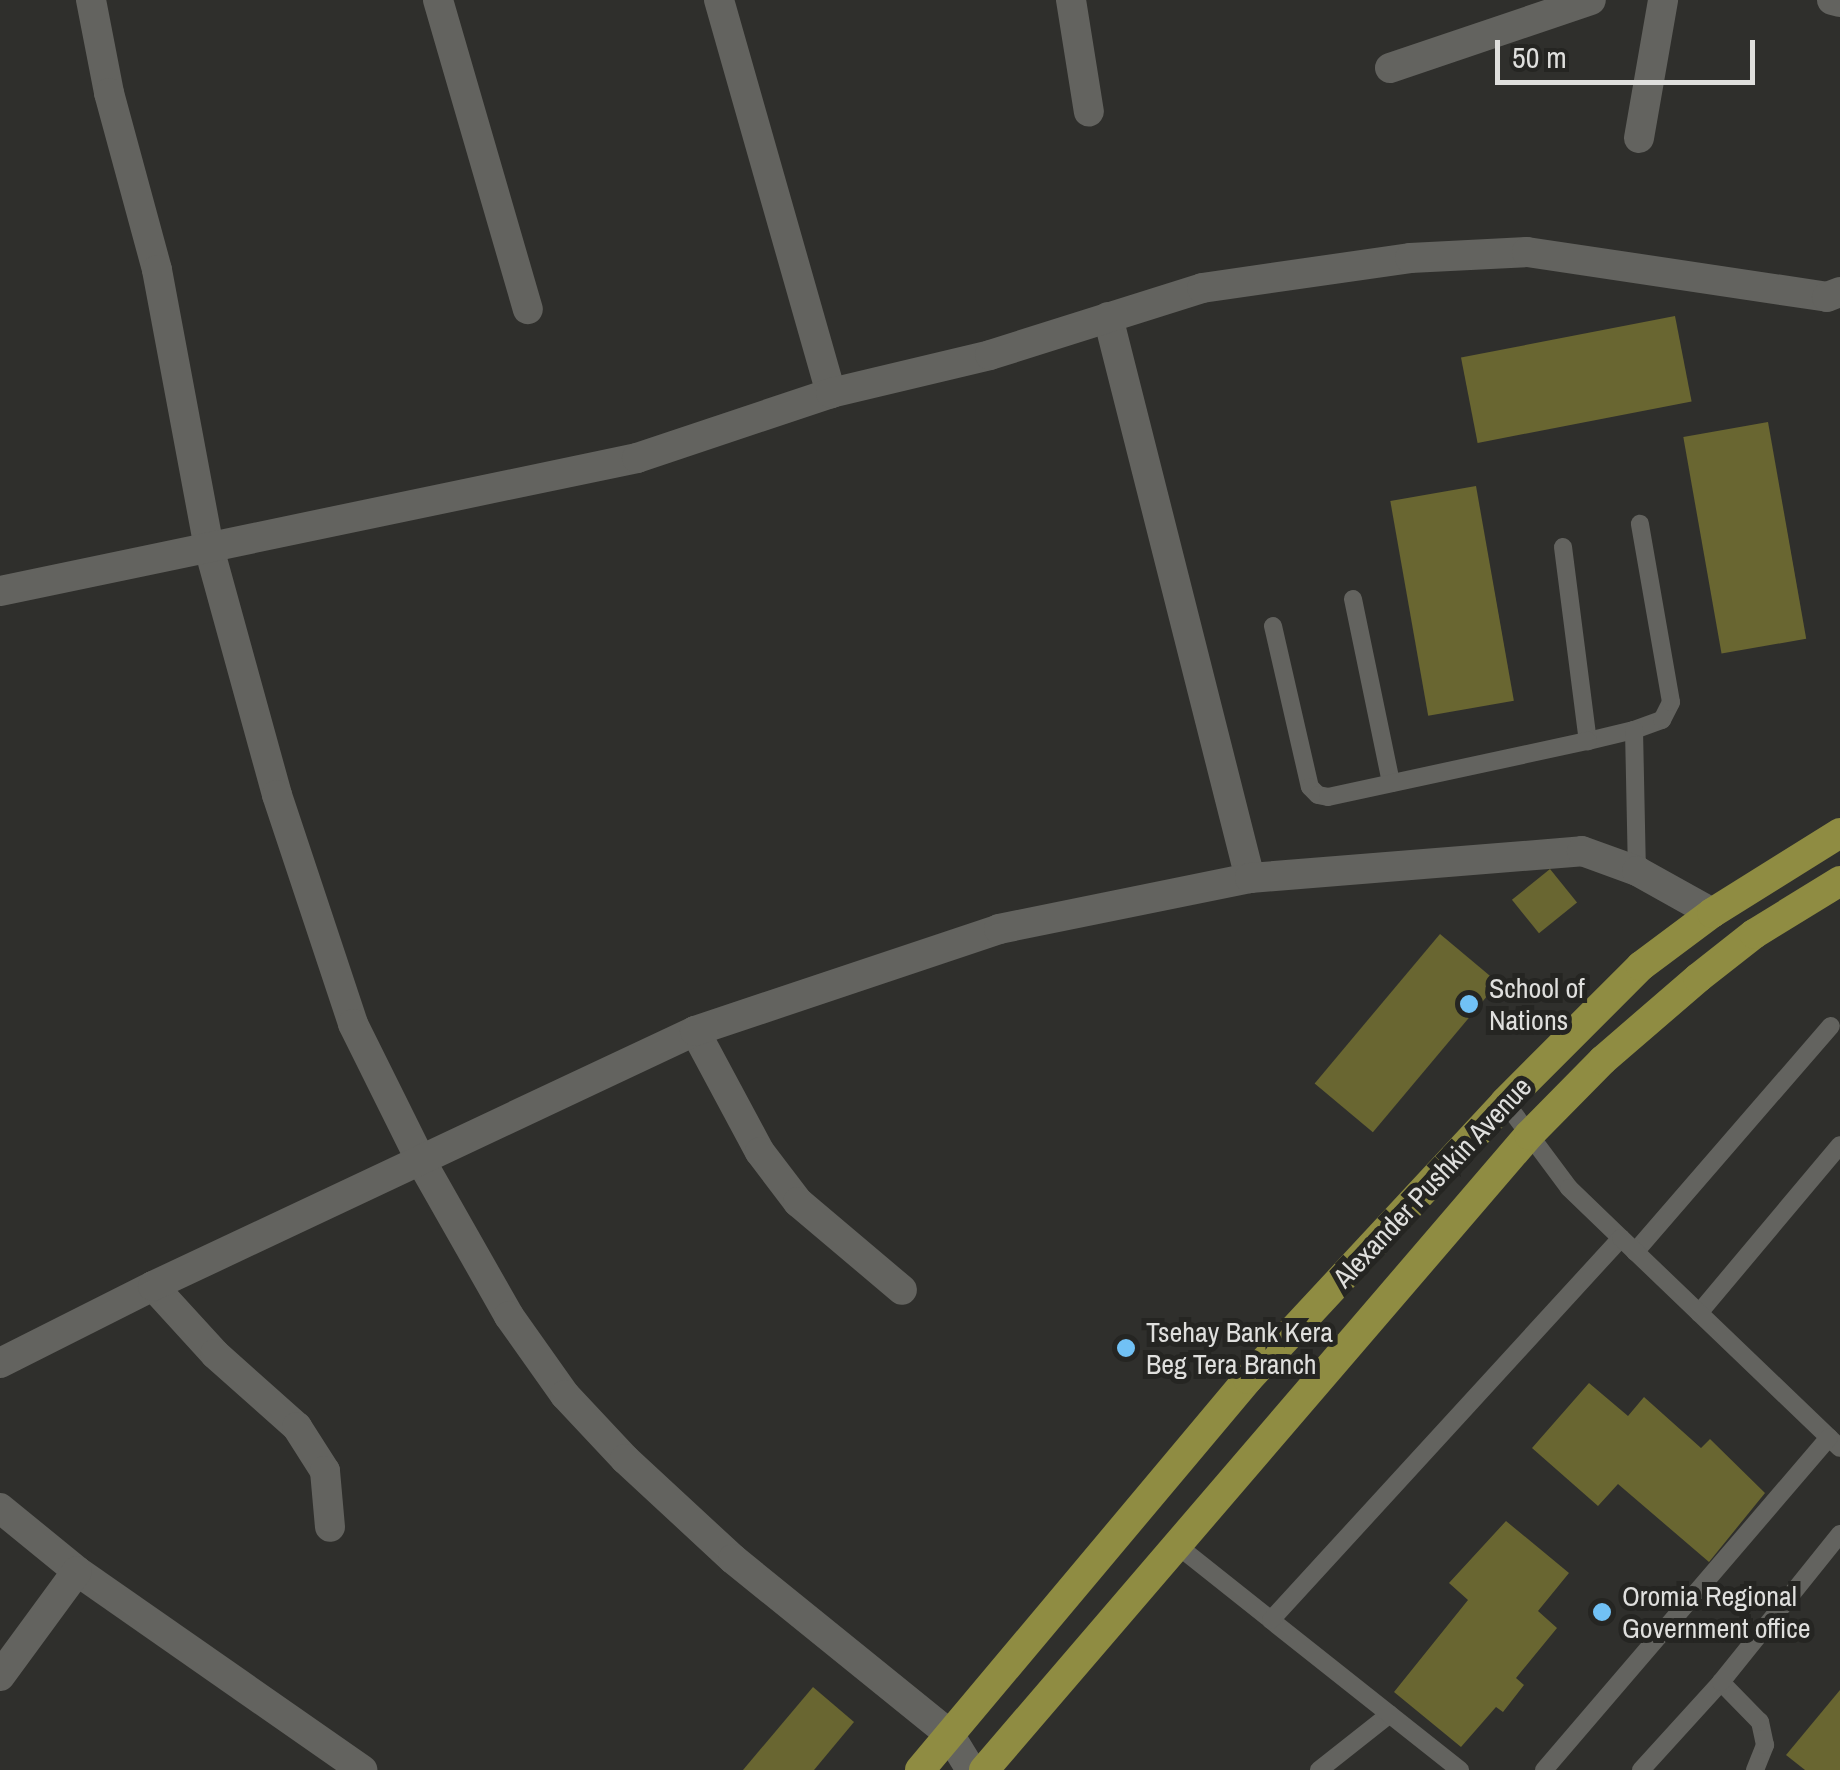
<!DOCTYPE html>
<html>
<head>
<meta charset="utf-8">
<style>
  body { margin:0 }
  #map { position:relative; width:1840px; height:1770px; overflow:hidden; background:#2f2f2c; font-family:"Archivo Narrow",sans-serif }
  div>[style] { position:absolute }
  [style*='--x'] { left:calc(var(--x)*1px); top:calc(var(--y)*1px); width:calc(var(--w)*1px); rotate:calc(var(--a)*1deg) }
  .building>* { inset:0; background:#696631; transform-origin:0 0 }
  .lane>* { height:18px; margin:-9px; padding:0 9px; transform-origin:9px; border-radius:9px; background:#63635f }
  .street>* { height:30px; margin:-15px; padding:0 15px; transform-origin:15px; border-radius:15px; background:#63635f }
  .secondary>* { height:30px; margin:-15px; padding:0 15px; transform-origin:15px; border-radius:15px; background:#63635f }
  .primary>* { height:30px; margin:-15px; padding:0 15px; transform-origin:15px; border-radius:15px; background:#8f8c42 }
  .dots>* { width:28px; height:28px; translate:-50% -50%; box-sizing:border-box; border:5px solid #252522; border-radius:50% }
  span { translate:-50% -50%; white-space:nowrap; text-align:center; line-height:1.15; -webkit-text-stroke:10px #252522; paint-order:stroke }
  .poi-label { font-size:28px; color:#dfdfdd }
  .left { translate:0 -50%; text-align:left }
  .street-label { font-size:28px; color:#dfdfdd }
  .scale { position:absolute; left:1495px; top:40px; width:260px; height:45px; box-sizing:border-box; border:5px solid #dfdfdd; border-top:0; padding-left:12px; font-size:30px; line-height:35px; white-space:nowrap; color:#dfdfdd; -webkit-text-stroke:8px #252522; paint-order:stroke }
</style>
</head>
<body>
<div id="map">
  <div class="building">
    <div style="left:1675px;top:316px;width:87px;height:218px;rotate:79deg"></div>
    <div style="left:1768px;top:422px;width:220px;height:86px;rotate:80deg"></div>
    <div style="left:1476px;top:486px;width:218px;height:87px;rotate:80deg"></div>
    <div style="left:1550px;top:869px;width:43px;height:49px;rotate:51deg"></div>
    <div style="left:1440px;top:934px;width:76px;height:195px;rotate:40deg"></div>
    <div style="clip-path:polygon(1589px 1383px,1628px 1416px,1644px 1397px,1701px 1448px,1710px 1439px,1765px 1493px,1709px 1562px,1618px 1484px,1598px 1506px,1532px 1448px)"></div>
    <div style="clip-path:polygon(1506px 1521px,1569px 1573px,1538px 1611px,1557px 1628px,1516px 1678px,1524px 1685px,1503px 1712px,1496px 1707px,1461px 1747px,1394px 1692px,1468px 1600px,1449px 1583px)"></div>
    <div style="clip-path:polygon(813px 1687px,854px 1722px,814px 1770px,743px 1770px)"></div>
    <div style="clip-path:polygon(1840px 1690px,1840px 1770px,1805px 1770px,1786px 1755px)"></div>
  </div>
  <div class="lane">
    <div style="--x:1563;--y:547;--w:196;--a:82.7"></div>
    <div style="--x:1588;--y:741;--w:47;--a:-13.4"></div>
    <div style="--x:1634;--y:730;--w:30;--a:-20"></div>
    <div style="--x:1662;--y:720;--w:20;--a:-63"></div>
    <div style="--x:1671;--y:702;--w:181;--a:-99.9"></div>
    <div style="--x:1353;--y:599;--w:188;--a:78.3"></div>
    <div style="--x:1273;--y:626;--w:165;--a:77.1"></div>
    <div style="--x:1310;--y:787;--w:11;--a:45"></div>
    <div style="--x:1318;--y:795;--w:10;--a:11"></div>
    <div style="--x:1328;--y:797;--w:266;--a:-12.2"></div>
    <div style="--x:1634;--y:730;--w:141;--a:88.8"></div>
    <div style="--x:1505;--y:1102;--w:107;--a:53.3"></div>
    <div style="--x:1569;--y:1188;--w:72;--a:43.9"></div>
    <div style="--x:1635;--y:1252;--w:299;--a:-49.1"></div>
    <div style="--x:1699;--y:1313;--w:219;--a:-50"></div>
    <div style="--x:1178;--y:1546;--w:119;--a:38.5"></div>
    <div style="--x:1319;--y:1770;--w:90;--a:-38.3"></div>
    <div style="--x:1460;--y:1770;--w:241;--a:-141.6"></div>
    <div style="--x:1271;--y:1620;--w:518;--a:-47.5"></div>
    <div style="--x:1621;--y:1238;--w:303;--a:43.8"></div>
    <div style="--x:1544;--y:1770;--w:438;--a:-49.4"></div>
    <div style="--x:1641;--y:1770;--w:119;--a:-47.7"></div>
    <div style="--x:1755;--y:1770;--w:27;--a:-68"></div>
    <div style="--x:1765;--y:1745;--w:24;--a:-102"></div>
    <div style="--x:1760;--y:1722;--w:56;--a:-134.3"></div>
    <div style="--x:1721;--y:1682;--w:190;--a:-51.2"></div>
  </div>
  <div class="street">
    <div style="--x:91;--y:0;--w:95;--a:79"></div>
    <div style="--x:109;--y:93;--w:183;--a:74.8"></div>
    <div style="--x:157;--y:270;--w:283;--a:79.4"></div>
    <div style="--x:209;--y:548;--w:256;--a:74.6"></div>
    <div style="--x:277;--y:795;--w:241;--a:71.6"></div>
    <div style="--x:353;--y:1024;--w:153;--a:63.6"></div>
    <div style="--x:421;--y:1161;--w:178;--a:60.4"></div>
    <div style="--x:509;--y:1316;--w:97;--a:54.7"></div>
    <div style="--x:565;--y:1395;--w:88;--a:46.8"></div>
    <div style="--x:625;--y:1459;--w:147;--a:42.8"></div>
    <div style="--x:733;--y:1559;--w:278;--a:39"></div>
    <div style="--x:438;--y:0;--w:322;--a:73.8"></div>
    <div style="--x:719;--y:0;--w:409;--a:74.1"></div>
    <div style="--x:1071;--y:0;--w:113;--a:80.9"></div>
    <div style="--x:1832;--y:0;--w:8;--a:14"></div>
    <div style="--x:1390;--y:68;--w:212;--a:-18.7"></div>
    <div style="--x:1639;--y:138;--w:140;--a:-80.1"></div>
    <div style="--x:1108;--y:317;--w:579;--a:75.8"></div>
    <div style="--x:0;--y:591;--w:651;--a:-11.79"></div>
    <div style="--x:637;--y:458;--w:205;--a:-18.5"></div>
    <div style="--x:831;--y:393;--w:163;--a:-13.4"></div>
    <div style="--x:990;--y:355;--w:222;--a:-17.5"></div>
    <div style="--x:1202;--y:288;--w:210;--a:-8.2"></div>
    <div style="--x:1410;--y:258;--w:117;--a:-2.9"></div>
    <div style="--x:1527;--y:252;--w:303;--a:8.5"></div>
    <div style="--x:1827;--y:297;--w:14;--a:-21"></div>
    <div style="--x:695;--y:1031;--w:137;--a:61.8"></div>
    <div style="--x:760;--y:1152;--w:63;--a:52.8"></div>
    <div style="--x:798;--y:1202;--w:136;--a:40.2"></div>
    <div style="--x:153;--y:1286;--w:92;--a:47.6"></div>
    <div style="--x:215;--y:1354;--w:110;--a:41.7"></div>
    <div style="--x:297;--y:1427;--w:52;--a:57.5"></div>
    <div style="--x:325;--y:1471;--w:56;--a:84.9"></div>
    <div style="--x:0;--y:1363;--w:171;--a:-26.7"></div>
    <div style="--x:153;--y:1286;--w:599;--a:-25.2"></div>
    <div style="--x:695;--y:1031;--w:321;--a:-18.5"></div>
    <div style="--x:999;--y:929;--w:256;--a:-11.5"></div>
    <div style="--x:1250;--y:878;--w:333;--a:-4.6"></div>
    <div style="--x:1582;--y:851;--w:59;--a:20"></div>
    <div style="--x:1637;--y:871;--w:86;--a:29.2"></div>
    <div style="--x:0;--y:1508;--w:99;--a:39.3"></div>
    <div style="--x:77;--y:1571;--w:348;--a:34.9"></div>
    <div style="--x:0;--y:1676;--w:130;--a:-53.7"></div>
  </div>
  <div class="secondary">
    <div style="--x:949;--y:1734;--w:42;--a:58.6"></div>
  </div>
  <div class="primary">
    <div style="--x:920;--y:1770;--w:510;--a:-50.01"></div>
    <div style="--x:1248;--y:1379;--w:378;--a:-47.1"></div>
    <div style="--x:1505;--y:1102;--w:192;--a:-45"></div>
    <div style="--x:1641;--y:966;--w:89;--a:-36.7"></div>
    <div style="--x:1712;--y:913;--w:151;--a:-32"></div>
    <div style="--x:984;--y:1770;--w:837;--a:-49.36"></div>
    <div style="--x:1529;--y:1135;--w:105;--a:-45.4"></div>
    <div style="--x:1603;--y:1060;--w:125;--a:-40.8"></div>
    <div style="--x:1698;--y:978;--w:71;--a:-38.2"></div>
    <div style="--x:1754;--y:934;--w:101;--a:-31.6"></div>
  </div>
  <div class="dots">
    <div style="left:1469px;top:1004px;background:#71c1f5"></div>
    <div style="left:1126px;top:1348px;background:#71c1f5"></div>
    <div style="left:1602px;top:1612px;background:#71c1f5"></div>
  </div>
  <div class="poi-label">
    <span class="left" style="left:1489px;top:1004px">School of<br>Nations</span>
    <span class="left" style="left:1146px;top:1348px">Tsehay Bank Kera<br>Beg Tera Branch</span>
    <span class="left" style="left:1622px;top:1612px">Oromia Regional<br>Government office</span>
  </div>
  <div class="street-label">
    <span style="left:1432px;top:1182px;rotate:-47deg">Alexander Pushkin Avenue</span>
  </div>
  <div class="scale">50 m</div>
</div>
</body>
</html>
